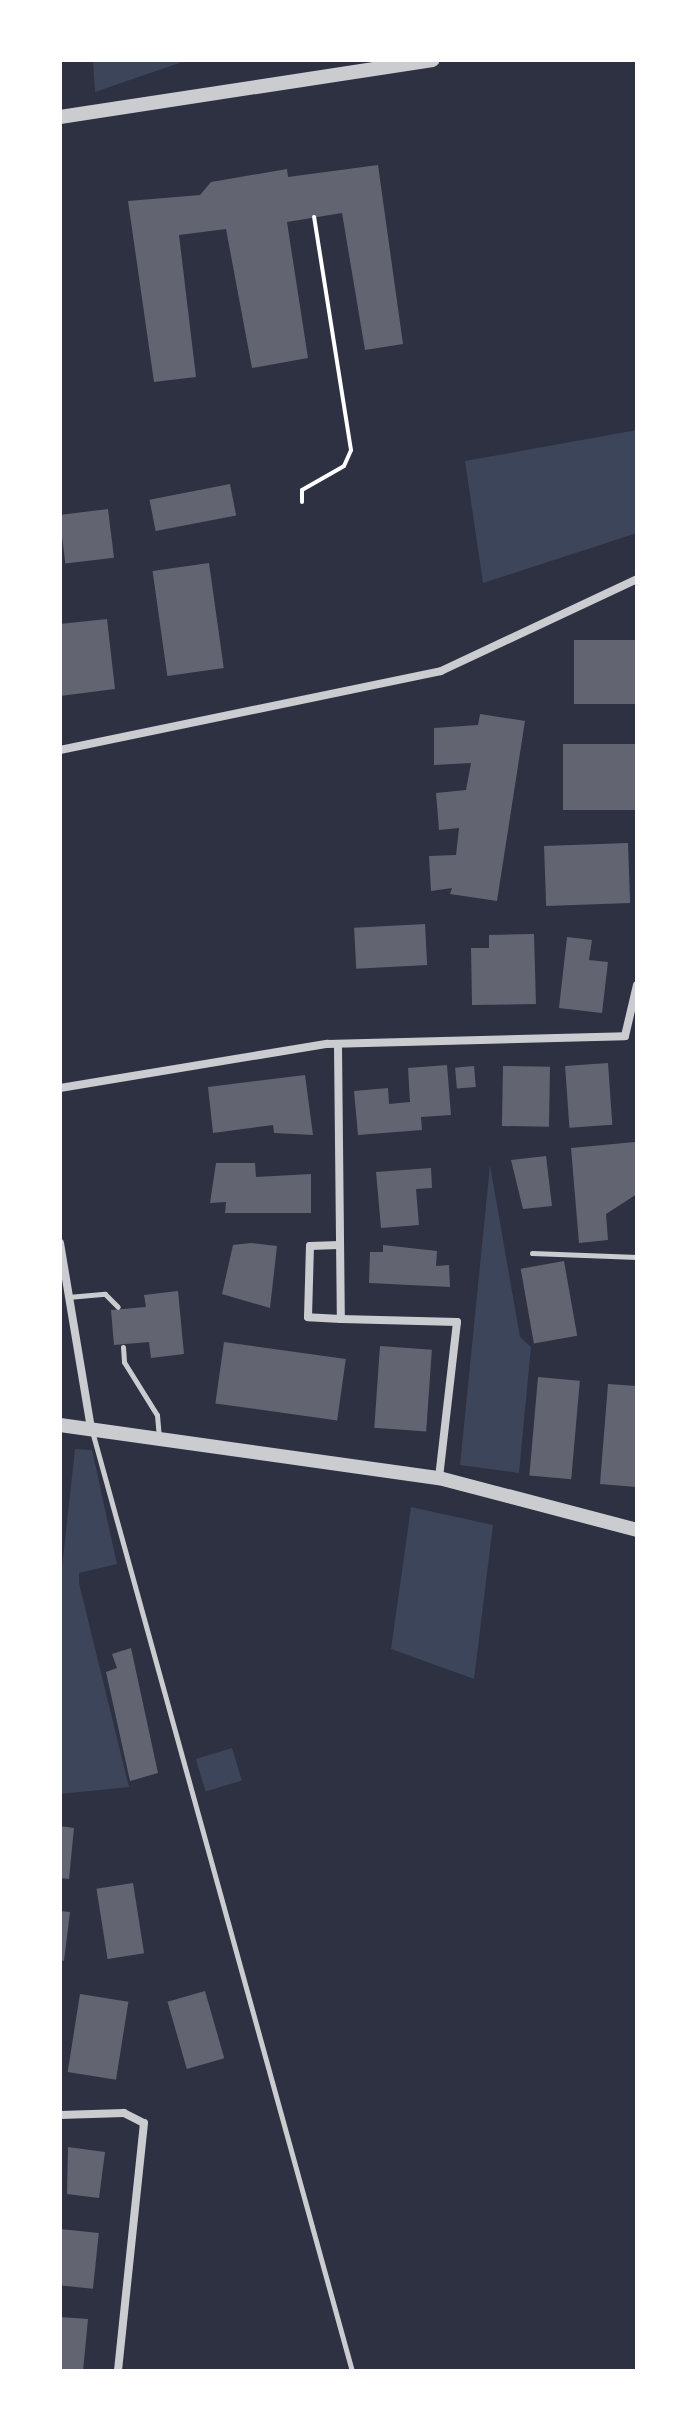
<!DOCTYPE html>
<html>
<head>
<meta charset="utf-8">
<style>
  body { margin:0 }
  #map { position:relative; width:697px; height:2431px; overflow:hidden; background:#2d3142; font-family:Overpass,sans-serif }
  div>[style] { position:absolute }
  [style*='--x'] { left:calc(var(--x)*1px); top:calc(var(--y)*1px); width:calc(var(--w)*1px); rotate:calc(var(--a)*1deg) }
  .green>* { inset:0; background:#3c4559; transform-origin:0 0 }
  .building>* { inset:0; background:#626471; transform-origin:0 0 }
  .path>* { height:4px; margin:-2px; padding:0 2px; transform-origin:2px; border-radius:2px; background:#fff }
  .service>* { height:5px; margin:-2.5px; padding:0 2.5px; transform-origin:2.5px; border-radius:2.5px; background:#caccd0 }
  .minor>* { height:8px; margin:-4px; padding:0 4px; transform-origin:4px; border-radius:4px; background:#caccd0 }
  .tertiary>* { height:14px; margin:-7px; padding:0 7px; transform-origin:7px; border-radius:7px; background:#caccd0 }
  span { translate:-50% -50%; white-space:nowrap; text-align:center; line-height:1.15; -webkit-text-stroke:6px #fff; paint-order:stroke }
  .frame { position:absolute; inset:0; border:62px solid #fff; pointer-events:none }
</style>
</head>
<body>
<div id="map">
  <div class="green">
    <div style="clip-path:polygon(93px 60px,188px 60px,95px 92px)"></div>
    <div style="clip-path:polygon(637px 430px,637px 533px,483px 583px,465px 461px)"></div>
    <div style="clip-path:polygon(490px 1165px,520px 1337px,531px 1347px,519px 1473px,460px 1465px)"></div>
    <div style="clip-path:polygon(75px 1449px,92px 1450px,117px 1564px,79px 1573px,79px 1583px,129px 1787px,60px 1794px,60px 1585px)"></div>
    <div style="clip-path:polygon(411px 1507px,493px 1525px,474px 1679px,391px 1649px)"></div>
    <div style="left:232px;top:1748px;width:34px;height:38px;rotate:73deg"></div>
  </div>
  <div class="building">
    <div style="clip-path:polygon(378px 165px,403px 344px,365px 350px,342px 213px,287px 222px,308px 358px,252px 368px,226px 229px,179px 235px,196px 377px,154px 382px,128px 201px,200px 195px,211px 182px,287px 169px,288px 177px)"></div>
    <div style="left:230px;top:484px;width:32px;height:82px;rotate:79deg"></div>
    <div style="left:108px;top:509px;width:49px;height:49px;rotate:83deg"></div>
    <div style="left:209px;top:563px;width:106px;height:57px;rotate:82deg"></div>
    <div style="clip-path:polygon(107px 619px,115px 689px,60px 696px,60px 624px)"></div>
    <div style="left:637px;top:640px;width:64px;height:63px;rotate:90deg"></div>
    <div style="clip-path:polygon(480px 714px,525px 721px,497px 901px,450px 894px,452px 888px,431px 891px,429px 856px,456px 855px,459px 828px,439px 830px,436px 793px,466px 790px,471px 763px,434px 765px,434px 728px,478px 725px)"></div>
    <div style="left:637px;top:744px;width:66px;height:74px;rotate:90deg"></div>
    <div style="left:628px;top:843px;width:60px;height:84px;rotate:88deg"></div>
    <div style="left:425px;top:924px;width:41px;height:71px;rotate:87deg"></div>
    <div style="clip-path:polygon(534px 934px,536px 1004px,472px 1005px,471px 948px,489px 948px,489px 935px)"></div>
    <div style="clip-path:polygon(567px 937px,592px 940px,589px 960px,608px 962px,602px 1013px,559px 1008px)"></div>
    <div style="left:608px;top:1063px;width:62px;height:43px;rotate:86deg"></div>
    <div style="clip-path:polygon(447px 1065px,451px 1115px,421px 1117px,422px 1130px,358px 1135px,354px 1091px,388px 1088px,389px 1104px,410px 1102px,408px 1068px)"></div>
    <div style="left:474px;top:1066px;width:21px;height:19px;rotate:85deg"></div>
    <div style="left:503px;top:1066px;width:47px;height:60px;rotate:1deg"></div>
    <div style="clip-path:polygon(305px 1075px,313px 1135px,274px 1133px,273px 1125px,213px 1133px,208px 1087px)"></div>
    <div style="clip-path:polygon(635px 1142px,637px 1194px,606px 1214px,608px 1240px,579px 1243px,571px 1148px)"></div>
    <div style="clip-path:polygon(546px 1156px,552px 1206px,523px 1209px,511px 1160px)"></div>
    <div style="clip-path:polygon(216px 1163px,255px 1163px,256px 1177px,311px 1174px,311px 1213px,225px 1213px,226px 1202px,210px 1203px)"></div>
    <div style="clip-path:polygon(431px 1168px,432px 1188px,416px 1189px,419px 1225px,381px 1228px,376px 1172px)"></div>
    <div style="clip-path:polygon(251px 1243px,277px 1246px,270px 1308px,222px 1294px,233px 1245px)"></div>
    <div style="clip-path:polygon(383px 1245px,437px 1251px,436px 1266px,449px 1265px,450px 1287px,369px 1283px,370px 1252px,383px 1252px)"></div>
    <div style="left:564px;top:1261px;width:76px;height:44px;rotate:80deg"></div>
    <div style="clip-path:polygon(178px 1291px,184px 1354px,151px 1358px,149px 1342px,114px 1345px,111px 1310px,146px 1307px,144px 1295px)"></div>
    <div style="left:224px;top:1342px;width:123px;height:62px;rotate:8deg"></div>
    <div style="left:380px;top:1346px;width:52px;height:82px;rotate:4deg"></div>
    <div style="left:538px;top:1377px;width:42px;height:99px;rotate:5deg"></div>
    <div style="clip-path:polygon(608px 1384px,637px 1386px,636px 1487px,600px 1484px)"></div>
    <div style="clip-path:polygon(131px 1648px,158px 1773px,130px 1781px,106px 1672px,117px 1668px,112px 1654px)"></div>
    <div style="clip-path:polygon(60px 1826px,74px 1828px,69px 1879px,60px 1878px)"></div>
    <div style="left:133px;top:1883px;width:71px;height:37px;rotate:81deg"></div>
    <div style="clip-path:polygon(60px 1911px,70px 1912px,64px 1961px,60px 1960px)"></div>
    <div style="left:205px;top:1991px;width:70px;height:39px;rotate:74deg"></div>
    <div style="left:80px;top:1994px;width:49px;height:79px;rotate:9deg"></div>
    <div style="clip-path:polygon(68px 2147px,105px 2152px,99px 2198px,67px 2194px)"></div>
    <div style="left:60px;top:2229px;width:39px;height:56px;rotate:6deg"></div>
    <div style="clip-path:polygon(60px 2317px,88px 2319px,83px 2371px,60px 2371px)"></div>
  </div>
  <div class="path">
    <div style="--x:302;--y:502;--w:12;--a:-90"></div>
    <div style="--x:302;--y:490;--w:48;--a:-29.7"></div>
    <div style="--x:344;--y:466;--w:17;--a:-66"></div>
    <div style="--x:351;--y:450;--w:236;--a:-99"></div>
  </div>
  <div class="service">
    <div style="--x:532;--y:1253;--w:105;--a:2.2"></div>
    <div style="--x:68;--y:1297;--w:37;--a:-5"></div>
    <div style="--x:105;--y:1294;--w:18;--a:45"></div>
    <div style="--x:123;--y:1347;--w:15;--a:86"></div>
    <div style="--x:124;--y:1362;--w:62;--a:58.1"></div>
    <div style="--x:157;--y:1415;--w:23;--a:85"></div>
    <div style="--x:92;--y:1431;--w:975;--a:74.54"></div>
  </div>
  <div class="minor">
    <div style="--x:60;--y:750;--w:389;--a:-11.7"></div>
    <div style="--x:441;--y:671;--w:217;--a:-25.1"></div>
    <div style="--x:338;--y:1047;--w:272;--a:89.4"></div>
    <div style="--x:341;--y:1319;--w:33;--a:-177"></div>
    <div style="--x:308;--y:1317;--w:71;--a:-88.4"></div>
    <div style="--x:310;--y:1246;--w:29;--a:-2"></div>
    <div style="--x:60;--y:1088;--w:271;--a:-9.4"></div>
    <div style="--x:327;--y:1044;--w:298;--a:-1.5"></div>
    <div style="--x:625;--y:1036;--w:52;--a:-76.8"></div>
    <div style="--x:60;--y:1243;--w:188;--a:80.5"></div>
    <div style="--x:341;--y:1319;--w:116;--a:1.5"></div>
    <div style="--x:457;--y:1322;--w:157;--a:96.6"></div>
    <div style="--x:60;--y:2115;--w:64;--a:-1.8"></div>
    <div style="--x:124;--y:2113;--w:22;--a:27"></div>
    <div style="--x:144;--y:2123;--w:249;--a:96"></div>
  </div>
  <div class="tertiary">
    <div style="--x:60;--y:117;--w:377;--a:-8.7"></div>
    <div style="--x:60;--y:1425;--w:383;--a:8"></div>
    <div style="--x:439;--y:1478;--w:205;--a:14.7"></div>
  </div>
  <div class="frame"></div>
</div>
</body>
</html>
